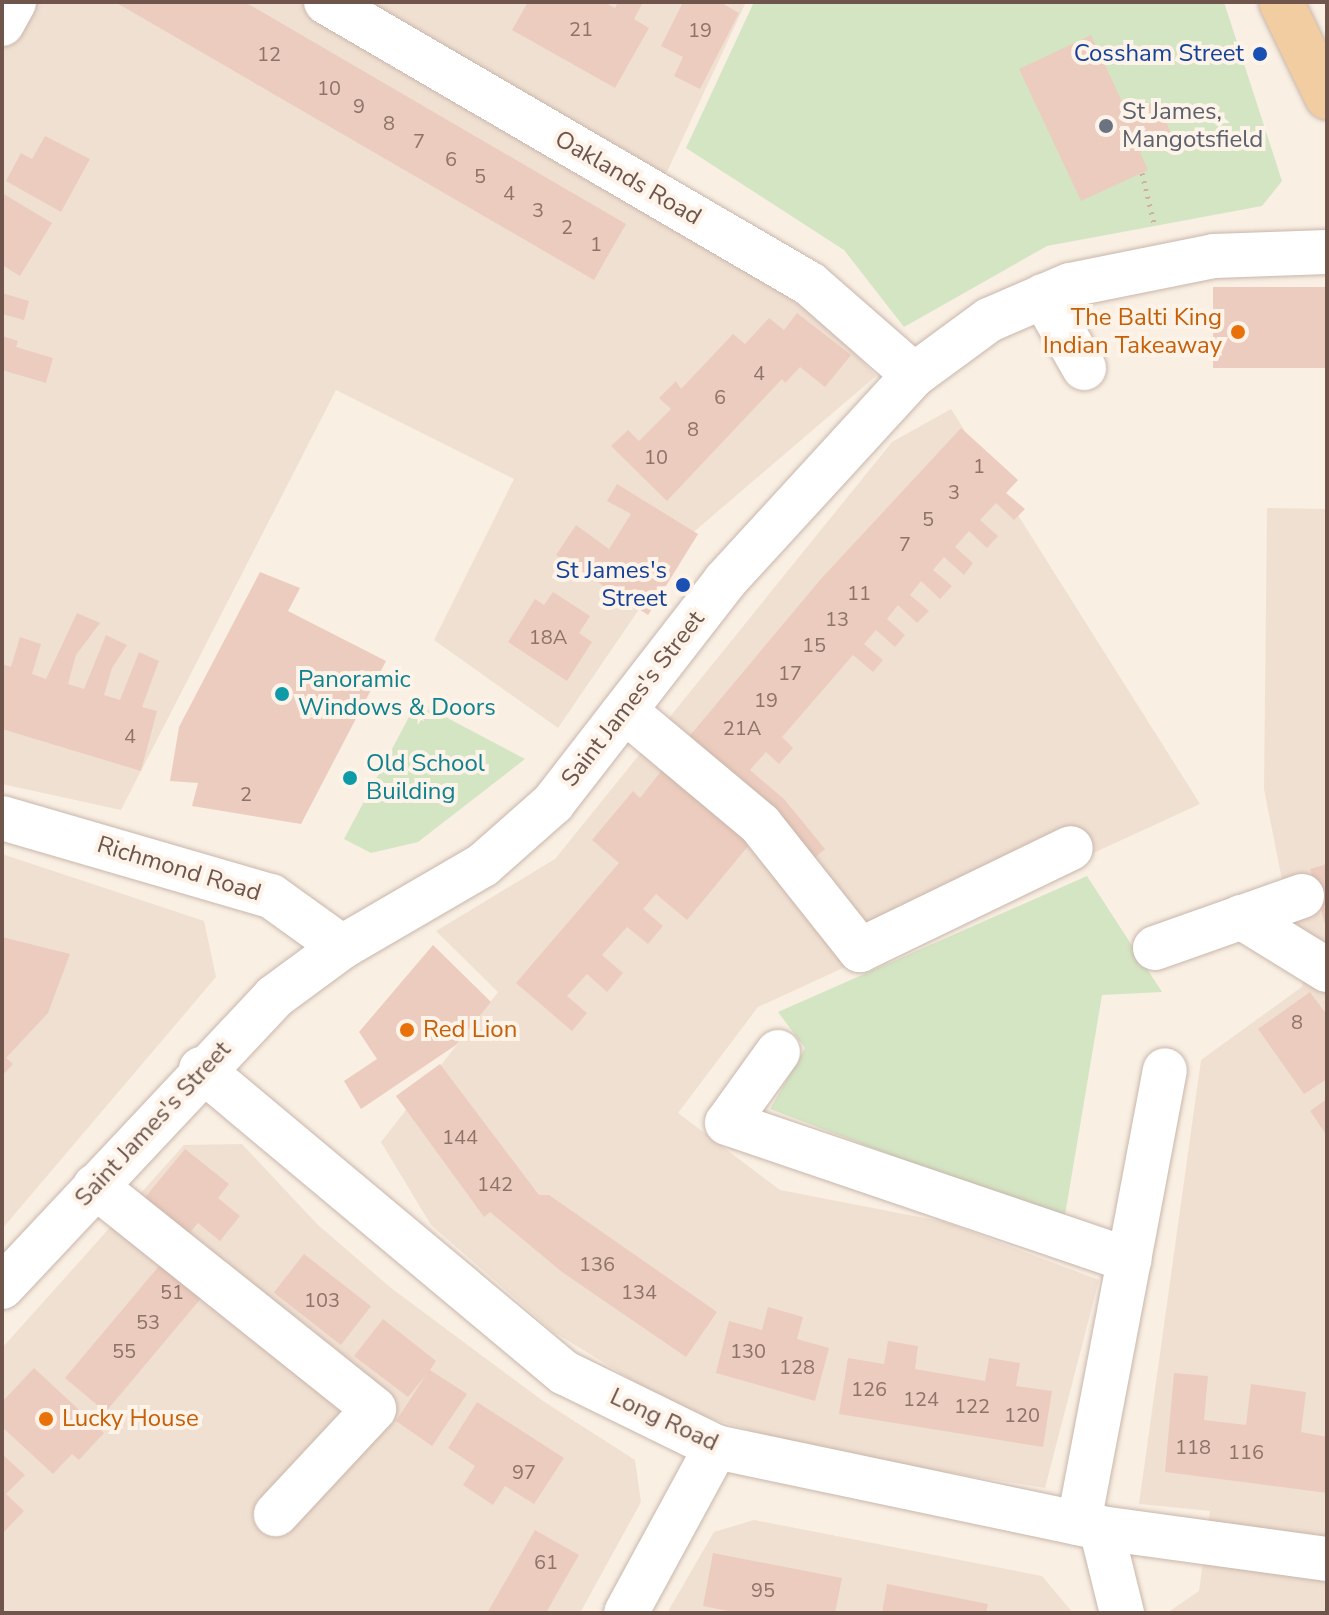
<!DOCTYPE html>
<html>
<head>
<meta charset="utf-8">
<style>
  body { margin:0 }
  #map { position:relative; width:1329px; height:1615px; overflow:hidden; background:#f9efe3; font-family:"Nunito Sans",sans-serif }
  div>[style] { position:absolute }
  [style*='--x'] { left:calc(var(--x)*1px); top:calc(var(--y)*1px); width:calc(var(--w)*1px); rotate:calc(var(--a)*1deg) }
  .residential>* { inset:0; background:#f0e0d2 }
  .green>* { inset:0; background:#d4e5c4 }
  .building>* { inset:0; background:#ecccbe; transform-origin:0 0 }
  .path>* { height:5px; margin-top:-2.5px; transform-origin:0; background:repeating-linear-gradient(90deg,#d0afa1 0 2px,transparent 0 8px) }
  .roads { filter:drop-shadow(0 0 2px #c9b6ab) drop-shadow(0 0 2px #c9b6ab) }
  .minor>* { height:44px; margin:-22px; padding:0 22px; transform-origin:22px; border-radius:22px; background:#fff }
  .major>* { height:44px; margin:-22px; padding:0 22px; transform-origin:22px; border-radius:22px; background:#f2cda2 }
  .dots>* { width:22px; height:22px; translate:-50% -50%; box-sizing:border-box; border:4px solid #fdf3e9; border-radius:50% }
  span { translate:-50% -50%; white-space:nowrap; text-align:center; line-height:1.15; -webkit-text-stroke:8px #fdf3e9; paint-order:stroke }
  .number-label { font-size:20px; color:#8e7368 }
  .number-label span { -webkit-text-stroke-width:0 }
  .transit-label { font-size:24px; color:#164399 }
  .right { translate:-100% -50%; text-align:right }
  .worship-label { font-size:24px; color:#5b616d }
  .left { translate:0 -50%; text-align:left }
  .street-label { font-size:24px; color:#6f554c }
  .food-label { font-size:24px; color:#c56008 }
  .culture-label { font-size:24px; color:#0d838f }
  .frame { position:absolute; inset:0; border:4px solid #6f554c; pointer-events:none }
</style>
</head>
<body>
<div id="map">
  <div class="residential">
    <div style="clip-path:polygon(2px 2px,746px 2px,653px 202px,832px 328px,876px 376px,689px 536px,558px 728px,434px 640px,514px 479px,336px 390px,121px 810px,2px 784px)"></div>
    <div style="clip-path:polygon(951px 409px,1200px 804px,758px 1007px,678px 1113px,780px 1190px,945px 1222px,1099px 1280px,1045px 1488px,826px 1453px,679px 1409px,554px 1332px,431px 1225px,381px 1142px,498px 992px,436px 931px,555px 859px,892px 442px)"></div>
    <div style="clip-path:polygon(1267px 508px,1327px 509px,1327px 1613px,1167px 1613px,1199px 1591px,1210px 1511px,1139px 1504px,1201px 1060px,1303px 986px,1264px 789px)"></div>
    <div style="clip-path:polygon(2px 854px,204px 921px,216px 977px,2px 1229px)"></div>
    <div style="clip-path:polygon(242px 1144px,317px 1224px,391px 1288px,543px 1401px,635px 1460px,641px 1502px,580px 1613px,2px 1613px,2px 1348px,184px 1145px)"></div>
    <div style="clip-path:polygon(754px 1520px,1042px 1576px,1073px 1613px,667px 1613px,714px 1532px)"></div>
  </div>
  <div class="green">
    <div style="clip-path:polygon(754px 2px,1224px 2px,1282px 181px,1262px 206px,1047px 246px,904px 327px,844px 250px,686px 148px)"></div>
    <div style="clip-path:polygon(417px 702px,525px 759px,418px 842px,371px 853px,344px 839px)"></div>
    <div style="clip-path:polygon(1087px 876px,1162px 992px,1102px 995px,1064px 1221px,770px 1109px,805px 1048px,778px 1012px)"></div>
  </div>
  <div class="building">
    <div style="clip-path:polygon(115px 2px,245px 2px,626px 224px,594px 280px)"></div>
    <div style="clip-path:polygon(528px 2px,604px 2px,615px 8px,618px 2px,643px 2px,634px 19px,649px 28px,615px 88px,512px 30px)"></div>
    <div style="clip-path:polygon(683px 2px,720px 2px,739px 13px,700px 89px,674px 76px,683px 57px,661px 46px)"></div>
    <div style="clip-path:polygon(1091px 35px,1128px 114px,1156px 101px,1173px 137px,1140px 152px,1148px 170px,1081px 201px,1019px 69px)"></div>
    <div style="clip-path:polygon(45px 136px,90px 159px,61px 212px,6px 181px,21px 153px,32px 159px)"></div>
    <div style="clip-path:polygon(2px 193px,52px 223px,20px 276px,2px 265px)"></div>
    <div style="left:1327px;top:287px;width:81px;height:114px;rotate:90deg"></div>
    <div style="clip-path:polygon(2px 293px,29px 301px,24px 320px,2px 314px)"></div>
    <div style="clip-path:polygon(797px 313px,851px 355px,825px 387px,800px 367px,785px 383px,782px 379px,667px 501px,611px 446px,628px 430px,639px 441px,671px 409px,659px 398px,676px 381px,681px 389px,733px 334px,745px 344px,769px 318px,784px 330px)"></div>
    <div style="clip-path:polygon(2px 336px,18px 341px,16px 347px,53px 358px,46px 383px,2px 370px)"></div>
    <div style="clip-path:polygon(961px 428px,1018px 480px,1006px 493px,1025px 509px,1014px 520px,996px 503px,980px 520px,998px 536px,987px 548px,969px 531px,955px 547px,973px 563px,964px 575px,944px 557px,933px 570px,952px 586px,940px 599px,921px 581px,910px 595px,929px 611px,917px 623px,898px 605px,887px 619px,905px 635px,895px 647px,876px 630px,864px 644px,883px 660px,873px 672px,853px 655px,782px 737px,793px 748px,779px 764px,766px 752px,750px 770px,784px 799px,825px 849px,805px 866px,682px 745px,820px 580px)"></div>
    <div style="clip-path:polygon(617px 484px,698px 534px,648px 615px,556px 555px,576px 525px,609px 549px,631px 514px,607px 501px)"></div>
    <div style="clip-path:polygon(260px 572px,300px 588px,288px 611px,386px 661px,301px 824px,192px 806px,198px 783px,170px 781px,179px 727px)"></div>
    <div style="clip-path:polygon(553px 592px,590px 616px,579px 633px,592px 642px,567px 681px,508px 642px,535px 599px,544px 605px)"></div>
    <div style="clip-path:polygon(77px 613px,100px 623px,76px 655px,68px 684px,84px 689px,106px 635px,127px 645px,112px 668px,104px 695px,120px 700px,139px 652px,159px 661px,142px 707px,157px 711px,141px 771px,2px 729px,2px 664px,11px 667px,20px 637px,41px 644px,32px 674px,46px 679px)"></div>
    <div style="clip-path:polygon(665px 766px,754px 839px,687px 920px,656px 894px,643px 909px,663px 926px,648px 944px,627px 927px,602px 955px,623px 973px,607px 992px,587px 974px,567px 996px,587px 1013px,572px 1031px,516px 983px,619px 863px,592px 840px,633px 791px,640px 798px)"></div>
    <div style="clip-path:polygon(1327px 864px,1327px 928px,1326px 928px,1310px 869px)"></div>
    <div style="clip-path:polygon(2px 937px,70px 954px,48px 1013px,6px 1058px,13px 1064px,2px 1076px)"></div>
    <div style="clip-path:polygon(433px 945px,491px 1002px,456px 1045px,361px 1109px,344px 1081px,377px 1059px,359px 1032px)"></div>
    <div style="clip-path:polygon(1310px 992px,1327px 1015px,1327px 1079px,1304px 1094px,1258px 1029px)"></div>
    <div style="clip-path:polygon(440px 1064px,539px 1195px,549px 1195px,717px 1312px,686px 1357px,562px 1272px,490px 1212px,484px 1217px,396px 1096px)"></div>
    <div style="clip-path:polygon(1327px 1099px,1327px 1136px,1310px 1111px)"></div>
    <div style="clip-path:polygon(185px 1149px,229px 1184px,218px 1198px,240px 1216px,220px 1241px,198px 1223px,187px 1236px,142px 1201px)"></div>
    <div style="left:304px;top:1254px;width:85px;height:49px;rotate:38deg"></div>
    <div style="left:164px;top:1260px;width:53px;height:154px;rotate:40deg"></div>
    <div style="clip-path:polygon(768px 1307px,803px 1317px,797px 1339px,829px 1348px,815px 1401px,716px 1373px,729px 1321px,762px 1330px)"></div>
    <div style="clip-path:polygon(383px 1319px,436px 1361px,430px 1370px,467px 1394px,432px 1446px,396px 1421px,426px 1375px,408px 1397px,354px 1356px)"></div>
    <div style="clip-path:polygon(888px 1341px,918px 1346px,915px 1369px,985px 1381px,989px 1358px,1020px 1363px,1016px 1386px,1052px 1391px,1043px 1447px,839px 1414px,848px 1358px,884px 1364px)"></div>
    <div style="clip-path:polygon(34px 1368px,104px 1433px,79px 1460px,72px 1454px,53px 1474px,2px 1427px,2px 1402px)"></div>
    <div style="clip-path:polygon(1174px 1373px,1208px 1376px,1204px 1420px,1246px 1425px,1251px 1384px,1306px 1392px,1301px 1432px,1327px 1437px,1327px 1493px,1165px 1472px)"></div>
    <div style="clip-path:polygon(477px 1402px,564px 1458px,534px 1504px,505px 1486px,493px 1505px,463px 1485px,475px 1466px,448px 1448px)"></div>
    <div style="clip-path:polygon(2px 1454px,25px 1475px,6px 1494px,24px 1511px,2px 1534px)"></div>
    <div style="clip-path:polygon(535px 1530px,579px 1555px,556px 1595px,546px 1613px,487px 1613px)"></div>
    <div style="clip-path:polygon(713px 1553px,842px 1578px,835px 1613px,739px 1613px,703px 1606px)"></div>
    <div style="clip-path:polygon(887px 1584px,988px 1604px,986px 1613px,882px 1613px)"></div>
  </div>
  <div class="path">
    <div style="--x:1142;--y:173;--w:51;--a:76.5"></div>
  </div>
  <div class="roads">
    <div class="minor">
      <div style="--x:326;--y:2;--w:560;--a:30.23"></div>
      <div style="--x:810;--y:284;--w:138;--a:41.2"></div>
      <div style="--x:2;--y:24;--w:25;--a:-61"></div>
      <div style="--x:1043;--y:296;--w:83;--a:60.3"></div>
      <div style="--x:625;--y:711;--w:176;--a:39.9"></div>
      <div style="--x:760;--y:824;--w:161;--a:51.6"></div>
      <div style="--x:860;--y:950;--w:234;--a:-25.8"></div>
      <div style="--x:2;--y:818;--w:280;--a:16.2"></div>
      <div style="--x:271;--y:896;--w:87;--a:35.7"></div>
      <div style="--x:1241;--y:917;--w:101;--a:31.6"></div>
      <div style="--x:1155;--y:948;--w:156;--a:-19.5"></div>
      <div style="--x:778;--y:1052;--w:87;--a:125.7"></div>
      <div style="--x:727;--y:1123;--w:425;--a:18.8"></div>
      <div style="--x:1129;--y:1260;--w:268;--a:100.8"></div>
      <div style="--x:201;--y:1069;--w:474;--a:39.9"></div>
      <div style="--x:565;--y:1373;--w:168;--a:26.1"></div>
      <div style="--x:716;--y:1447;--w:393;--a:11.9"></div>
      <div style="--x:1101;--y:1528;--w:228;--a:7.8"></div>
      <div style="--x:95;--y:1186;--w:357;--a:38.6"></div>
      <div style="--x:374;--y:1409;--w:144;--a:133"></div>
      <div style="--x:1129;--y:1260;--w:193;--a:-79.3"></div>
      <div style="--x:2;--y:1287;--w:398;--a:-46.8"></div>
      <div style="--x:274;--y:997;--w:84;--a:-36.3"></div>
      <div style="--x:342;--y:947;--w:163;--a:-30.2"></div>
      <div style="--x:483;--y:865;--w:94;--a:-41.5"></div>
      <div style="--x:553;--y:803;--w:281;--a:-52.2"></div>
      <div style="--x:725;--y:581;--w:280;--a:-47.5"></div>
      <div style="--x:914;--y:375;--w:93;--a:-36.3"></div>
      <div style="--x:989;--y:320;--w:88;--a:-23.4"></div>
      <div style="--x:1070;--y:285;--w:147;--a:-11.4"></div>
      <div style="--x:1214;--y:256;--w:113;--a:-2"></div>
      <div style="--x:1101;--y:1528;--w:88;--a:76.1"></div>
      <div style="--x:626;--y:1613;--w:189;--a:-61.5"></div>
    </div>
    <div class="major">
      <div style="--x:1281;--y:2;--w:106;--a:64.2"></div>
    </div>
  </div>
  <div class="dots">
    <div style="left:1260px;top:54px;background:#1a4fb4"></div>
    <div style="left:1106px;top:126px;background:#6b7280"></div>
    <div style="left:1238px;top:332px;background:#e8710a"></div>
    <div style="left:683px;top:585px;background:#1a4fb4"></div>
    <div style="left:282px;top:694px;background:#0f9aa8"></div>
    <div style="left:350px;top:778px;background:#0f9aa8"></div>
    <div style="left:407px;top:1030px;background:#e8710a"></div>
    <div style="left:46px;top:1419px;background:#e8710a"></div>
  </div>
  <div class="number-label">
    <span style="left:581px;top:29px">21</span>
    <span style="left:700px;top:30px">19</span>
    <span style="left:269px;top:54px">12</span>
    <span style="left:329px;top:88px">10</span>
    <span style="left:359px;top:106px">9</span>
    <span style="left:389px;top:123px">8</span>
    <span style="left:419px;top:141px">7</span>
    <span style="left:451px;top:159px">6</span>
    <span style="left:480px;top:176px">5</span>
    <span style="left:509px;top:193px">4</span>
    <span style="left:538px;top:210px">3</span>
    <span style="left:567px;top:227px">2</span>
    <span style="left:596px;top:244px">1</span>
    <span style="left:759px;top:373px">4</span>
    <span style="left:720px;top:397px">6</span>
    <span style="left:693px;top:429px">8</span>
    <span style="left:656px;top:457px">10</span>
    <span style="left:979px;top:466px">1</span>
    <span style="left:954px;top:492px">3</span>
    <span style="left:928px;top:519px">5</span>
    <span style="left:905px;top:544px">7</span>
    <span style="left:859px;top:593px">11</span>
    <span style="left:837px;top:619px">13</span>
    <span style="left:548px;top:637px">18A</span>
    <span style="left:814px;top:645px">15</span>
    <span style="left:790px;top:673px">17</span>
    <span style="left:766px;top:700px">19</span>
    <span style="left:742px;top:728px">21A</span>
    <span style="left:130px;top:736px">4</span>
    <span style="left:246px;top:794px">2</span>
    <span style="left:1297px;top:1022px">8</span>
    <span style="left:460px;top:1137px">144</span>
    <span style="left:495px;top:1184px">142</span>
    <span style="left:597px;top:1264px">136</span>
    <span style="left:172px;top:1292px">51</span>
    <span style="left:639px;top:1292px">134</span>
    <span style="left:322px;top:1300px">103</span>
    <span style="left:148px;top:1322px">53</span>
    <span style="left:124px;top:1351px">55</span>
    <span style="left:748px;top:1351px">130</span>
    <span style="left:797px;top:1367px">128</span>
    <span style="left:869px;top:1389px">126</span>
    <span style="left:921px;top:1399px">124</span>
    <span style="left:972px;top:1406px">122</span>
    <span style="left:1022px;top:1415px">120</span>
    <span style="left:1193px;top:1447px">118</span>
    <span style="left:1246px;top:1452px">116</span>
    <span style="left:524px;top:1472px">97</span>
    <span style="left:546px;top:1562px">61</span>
    <span style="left:763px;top:1590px">95</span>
  </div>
  <div class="transit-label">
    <span class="right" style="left:1244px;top:54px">Cossham Street</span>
    <span class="right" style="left:667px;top:585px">St James's<br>Street</span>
  </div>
  <div class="worship-label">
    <span class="left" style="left:1122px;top:126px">St James,<br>Mangotsfield</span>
  </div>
  <div class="street-label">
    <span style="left:628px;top:178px;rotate:30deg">Oaklands Road</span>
    <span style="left:633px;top:699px;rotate:-52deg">Saint James's Street</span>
    <span style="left:179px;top:869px;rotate:17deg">Richmond Road</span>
    <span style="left:153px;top:1124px;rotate:-47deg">Saint James's Street</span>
    <span style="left:664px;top:1420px;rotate:25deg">Long Road</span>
  </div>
  <div class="food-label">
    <span class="right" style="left:1222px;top:332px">The Balti King<br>Indian Takeaway</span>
    <span class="left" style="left:423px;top:1030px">Red Lion</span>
    <span class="left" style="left:62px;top:1419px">Lucky House</span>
  </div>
  <div class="culture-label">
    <span class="left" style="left:298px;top:694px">Panoramic<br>Windows &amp; Doors</span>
    <span class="left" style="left:366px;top:778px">Old School<br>Building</span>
  </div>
  <div class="frame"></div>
</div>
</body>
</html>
